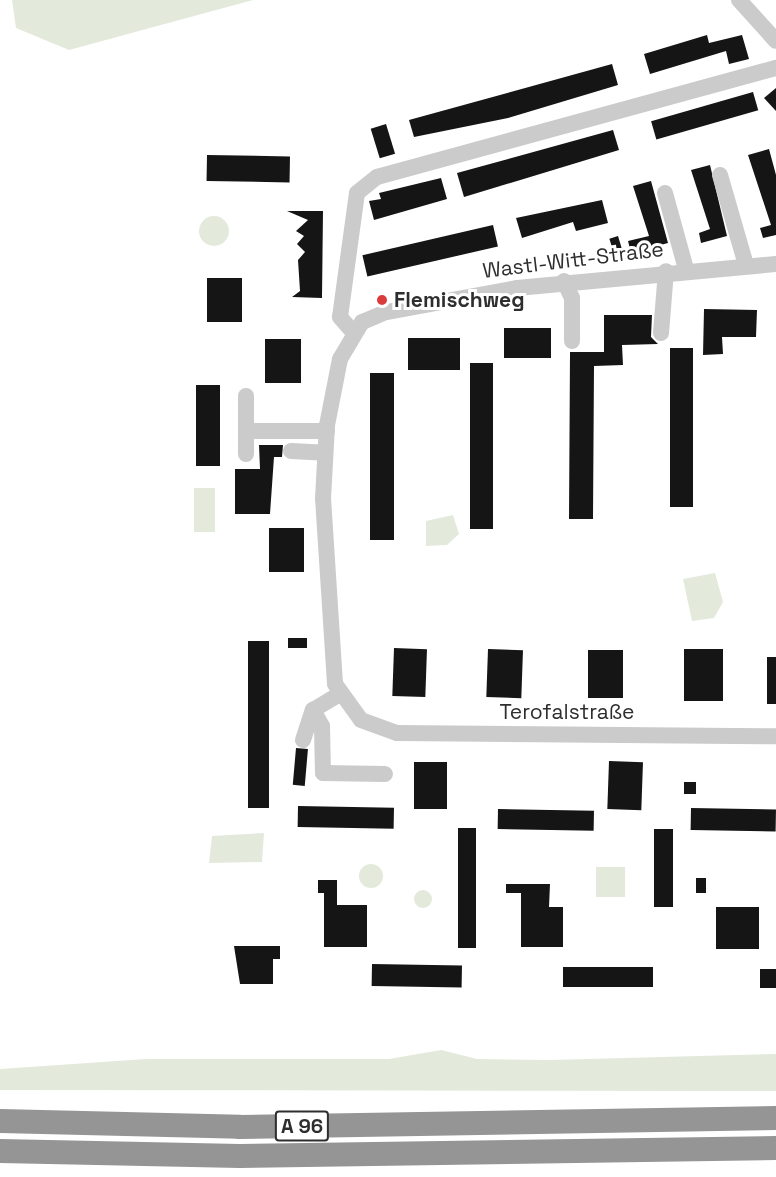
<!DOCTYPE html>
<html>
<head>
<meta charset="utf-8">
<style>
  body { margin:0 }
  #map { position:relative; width:776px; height:1177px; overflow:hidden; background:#fff; font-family:"Space Grotesk",sans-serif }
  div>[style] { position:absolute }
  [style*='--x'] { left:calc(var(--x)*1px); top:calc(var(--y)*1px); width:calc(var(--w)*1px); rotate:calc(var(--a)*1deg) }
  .green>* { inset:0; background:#e3eadc; transform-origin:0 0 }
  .round { border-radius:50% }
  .building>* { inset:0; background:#151515; transform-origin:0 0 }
  .minor>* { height:16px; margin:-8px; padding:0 8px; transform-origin:8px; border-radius:8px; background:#cbcbcb }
  .highway>* { height:24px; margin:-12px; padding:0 12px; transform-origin:12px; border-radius:12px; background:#959595 }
  .dots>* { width:16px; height:16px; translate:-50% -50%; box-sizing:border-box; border:3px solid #fff; border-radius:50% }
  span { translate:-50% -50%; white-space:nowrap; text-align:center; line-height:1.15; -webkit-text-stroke:6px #fff; paint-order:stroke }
  .shield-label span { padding:2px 4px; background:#fff; border:2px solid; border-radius:4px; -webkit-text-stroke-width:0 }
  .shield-label { font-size:20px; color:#2e2e2e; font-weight:700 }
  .street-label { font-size:21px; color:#2e2e2e }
  .poi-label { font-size:21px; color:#2e2e2e; font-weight:700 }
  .left { translate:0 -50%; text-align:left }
</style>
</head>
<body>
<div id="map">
  <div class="green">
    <div style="clip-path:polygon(12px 0,253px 0,69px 50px,16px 28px)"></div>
    <div class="round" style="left:199px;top:216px;width:30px;height:30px"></div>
    <div style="left:215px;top:488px;width:44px;height:21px;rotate:90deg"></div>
    <div style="clip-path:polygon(453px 515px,459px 534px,447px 545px,426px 546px,426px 521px)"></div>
    <div style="clip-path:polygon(715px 573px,723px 602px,714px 618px,692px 621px,683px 579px)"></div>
    <div style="clip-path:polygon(264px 833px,262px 862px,209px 863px,212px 836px)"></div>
    <div class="round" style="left:359px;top:864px;width:24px;height:24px"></div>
    <div style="left:596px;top:867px;width:29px;height:30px"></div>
    <div class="round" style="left:414px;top:890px;width:18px;height:18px"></div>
    <div style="clip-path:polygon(441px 1050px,477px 1059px,550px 1060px,776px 1054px,776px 1091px,0 1090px,0 1069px,146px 1059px,389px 1059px)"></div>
  </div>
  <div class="building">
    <div style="clip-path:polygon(707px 35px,709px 43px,742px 35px,749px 59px,729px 64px,726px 51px,650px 74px,644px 54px)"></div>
    <div style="clip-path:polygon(612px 64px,618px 85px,508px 118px,414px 137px,409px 120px)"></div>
    <div style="clip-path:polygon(776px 88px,776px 111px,764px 98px)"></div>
    <div style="left:753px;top:92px;width:19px;height:106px;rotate:74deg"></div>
    <div style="left:386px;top:124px;width:31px;height:16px;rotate:73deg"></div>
    <div style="clip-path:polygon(613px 130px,619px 150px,464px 197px,457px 173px)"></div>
    <div style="clip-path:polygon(769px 149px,776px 175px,776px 235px,763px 238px,760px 228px,771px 225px,748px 155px)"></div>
    <div style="left:207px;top:155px;width:83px;height:26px;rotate:1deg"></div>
    <div style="clip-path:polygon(710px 165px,727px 236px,701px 243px,699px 233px,710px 229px,691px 170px)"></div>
    <div style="clip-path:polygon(441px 178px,447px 199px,374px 220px,369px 201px,381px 199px,379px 193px)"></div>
    <div style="clip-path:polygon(651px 181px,668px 243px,631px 253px,628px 241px,649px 236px,633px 186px)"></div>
    <div style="clip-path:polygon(602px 200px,608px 223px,576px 231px,573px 222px,522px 238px,516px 218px)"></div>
    <div style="clip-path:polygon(287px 211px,323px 211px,322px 298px,292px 297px,300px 291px,298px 260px,305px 252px,297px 244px,304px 236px,296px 231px,308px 220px)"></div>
    <div style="left:493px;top:225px;width:22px;height:134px;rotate:77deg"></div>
    <div style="left:618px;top:236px;width:14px;height:9px;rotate:73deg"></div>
    <div style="left:207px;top:278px;width:35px;height:44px"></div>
    <div style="clip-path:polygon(704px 309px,757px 310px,756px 337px,722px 337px,723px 354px,703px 355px)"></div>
    <div style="clip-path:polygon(604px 315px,652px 315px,651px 337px,658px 344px,622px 345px,623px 365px,594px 366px,593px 519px,569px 519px,570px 352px,604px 352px)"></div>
    <div style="left:504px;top:328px;width:47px;height:30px"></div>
    <div style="left:408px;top:338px;width:52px;height:32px"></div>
    <div style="left:265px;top:339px;width:36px;height:44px"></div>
    <div style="left:670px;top:348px;width:23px;height:159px"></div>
    <div style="left:470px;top:363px;width:23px;height:166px"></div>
    <div style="left:370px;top:373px;width:24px;height:167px"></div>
    <div style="left:196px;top:385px;width:24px;height:81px"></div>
    <div style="clip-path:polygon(259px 445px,283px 445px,282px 457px,274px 457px,270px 514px,235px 514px,235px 469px,260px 469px)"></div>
    <div style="left:269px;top:528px;width:35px;height:44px"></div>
    <div style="left:288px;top:638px;width:19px;height:10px"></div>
    <div style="left:248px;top:641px;width:21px;height:167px"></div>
    <div style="left:394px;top:648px;width:33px;height:48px;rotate:2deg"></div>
    <div style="left:488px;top:649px;width:35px;height:48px;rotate:2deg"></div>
    <div style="left:684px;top:649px;width:39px;height:52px"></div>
    <div style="left:588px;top:650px;width:35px;height:48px"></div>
    <div style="left:767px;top:657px;width:9px;height:47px"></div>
    <div style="left:296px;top:748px;width:12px;height:37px;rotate:5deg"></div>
    <div style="left:609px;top:761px;width:34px;height:48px;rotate:2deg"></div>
    <div style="left:414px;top:762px;width:33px;height:47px"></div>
    <div style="left:696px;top:782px;width:12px;height:12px;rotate:90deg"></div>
    <div style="left:298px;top:806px;width:96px;height:21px;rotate:1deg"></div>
    <div style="left:691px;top:808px;width:85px;height:22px;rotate:1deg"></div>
    <div style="left:498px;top:809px;width:96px;height:20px;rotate:1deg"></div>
    <div style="left:458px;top:828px;width:18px;height:120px"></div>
    <div style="left:654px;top:829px;width:19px;height:78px"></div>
    <div style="left:696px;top:878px;width:10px;height:15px"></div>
    <div style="clip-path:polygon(318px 880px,337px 880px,337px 905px,367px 905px,367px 947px,324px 947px,324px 893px,318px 893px)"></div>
    <div style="clip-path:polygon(506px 884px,550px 884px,549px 907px,563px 907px,563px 947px,521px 947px,521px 893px,506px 893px)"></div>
    <div style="left:716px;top:907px;width:43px;height:42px"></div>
    <div style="clip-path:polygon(234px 946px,280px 946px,280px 959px,273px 959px,273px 984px,240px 984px)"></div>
    <div style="left:372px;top:964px;width:90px;height:22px;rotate:1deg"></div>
    <div style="left:563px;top:967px;width:90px;height:20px"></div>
    <div style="left:760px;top:969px;width:16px;height:19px"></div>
  </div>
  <div class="minor">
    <div style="--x:739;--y:0;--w:55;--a:47.9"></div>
    <div style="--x:720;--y:175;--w:94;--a:73.9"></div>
    <div style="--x:665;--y:193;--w:79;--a:74.6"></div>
    <div style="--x:776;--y:264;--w:260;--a:174.7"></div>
    <div style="--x:517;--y:288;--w:133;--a:169.6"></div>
    <div style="--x:386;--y:312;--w:26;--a:157"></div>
    <div style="--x:362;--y:322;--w:43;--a:120.7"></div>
    <div style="--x:340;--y:359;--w:67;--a:101.1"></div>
    <div style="--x:327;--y:425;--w:73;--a:93.1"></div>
    <div style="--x:323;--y:498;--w:186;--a:86.3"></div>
    <div style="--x:335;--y:684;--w:44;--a:54.2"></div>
    <div style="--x:361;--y:720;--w:38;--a:20"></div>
    <div style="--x:397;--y:733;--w:379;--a:0.5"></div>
    <div style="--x:564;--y:281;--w:19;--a:65"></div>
    <div style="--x:572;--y:298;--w:43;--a:90"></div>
    <div style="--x:353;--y:332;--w:20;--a:-131"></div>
    <div style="--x:340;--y:317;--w:125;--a:-82.2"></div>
    <div style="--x:357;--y:193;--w:26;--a:-39"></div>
    <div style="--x:377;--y:177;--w:414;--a:-15.3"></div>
    <div style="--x:661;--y:333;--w:62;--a:-85.4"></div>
    <div style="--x:246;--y:396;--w:58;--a:90"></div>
    <div style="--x:246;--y:431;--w:81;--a:0"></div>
    <div style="--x:291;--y:451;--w:34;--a:3"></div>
    <div style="--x:313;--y:710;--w:18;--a:61"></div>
    <div style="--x:322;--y:726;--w:47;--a:88.8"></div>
    <div style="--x:323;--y:773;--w:62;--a:0.9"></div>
    <div style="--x:303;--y:740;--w:32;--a:-72"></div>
    <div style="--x:313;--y:710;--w:31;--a:-31"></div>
  </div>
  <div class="highway">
    <div style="--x:0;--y:1121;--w:240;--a:1.4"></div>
    <div style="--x:240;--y:1127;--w:536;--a:-0.96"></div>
    <div style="--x:0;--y:1151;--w:240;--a:1.2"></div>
    <div style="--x:240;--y:1156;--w:536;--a:-0.86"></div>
  </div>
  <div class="dots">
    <div style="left:382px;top:300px;background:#da3b3d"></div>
  </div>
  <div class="shield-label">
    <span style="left:302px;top:1126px">A 96</span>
  </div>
  <div class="street-label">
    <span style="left:573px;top:260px;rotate:-7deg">Wastl-Witt-Straße</span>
    <span style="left:567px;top:712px">Terofalstraße</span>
  </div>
  <div class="poi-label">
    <span class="left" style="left:394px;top:300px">Flemischweg</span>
  </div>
</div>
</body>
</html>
